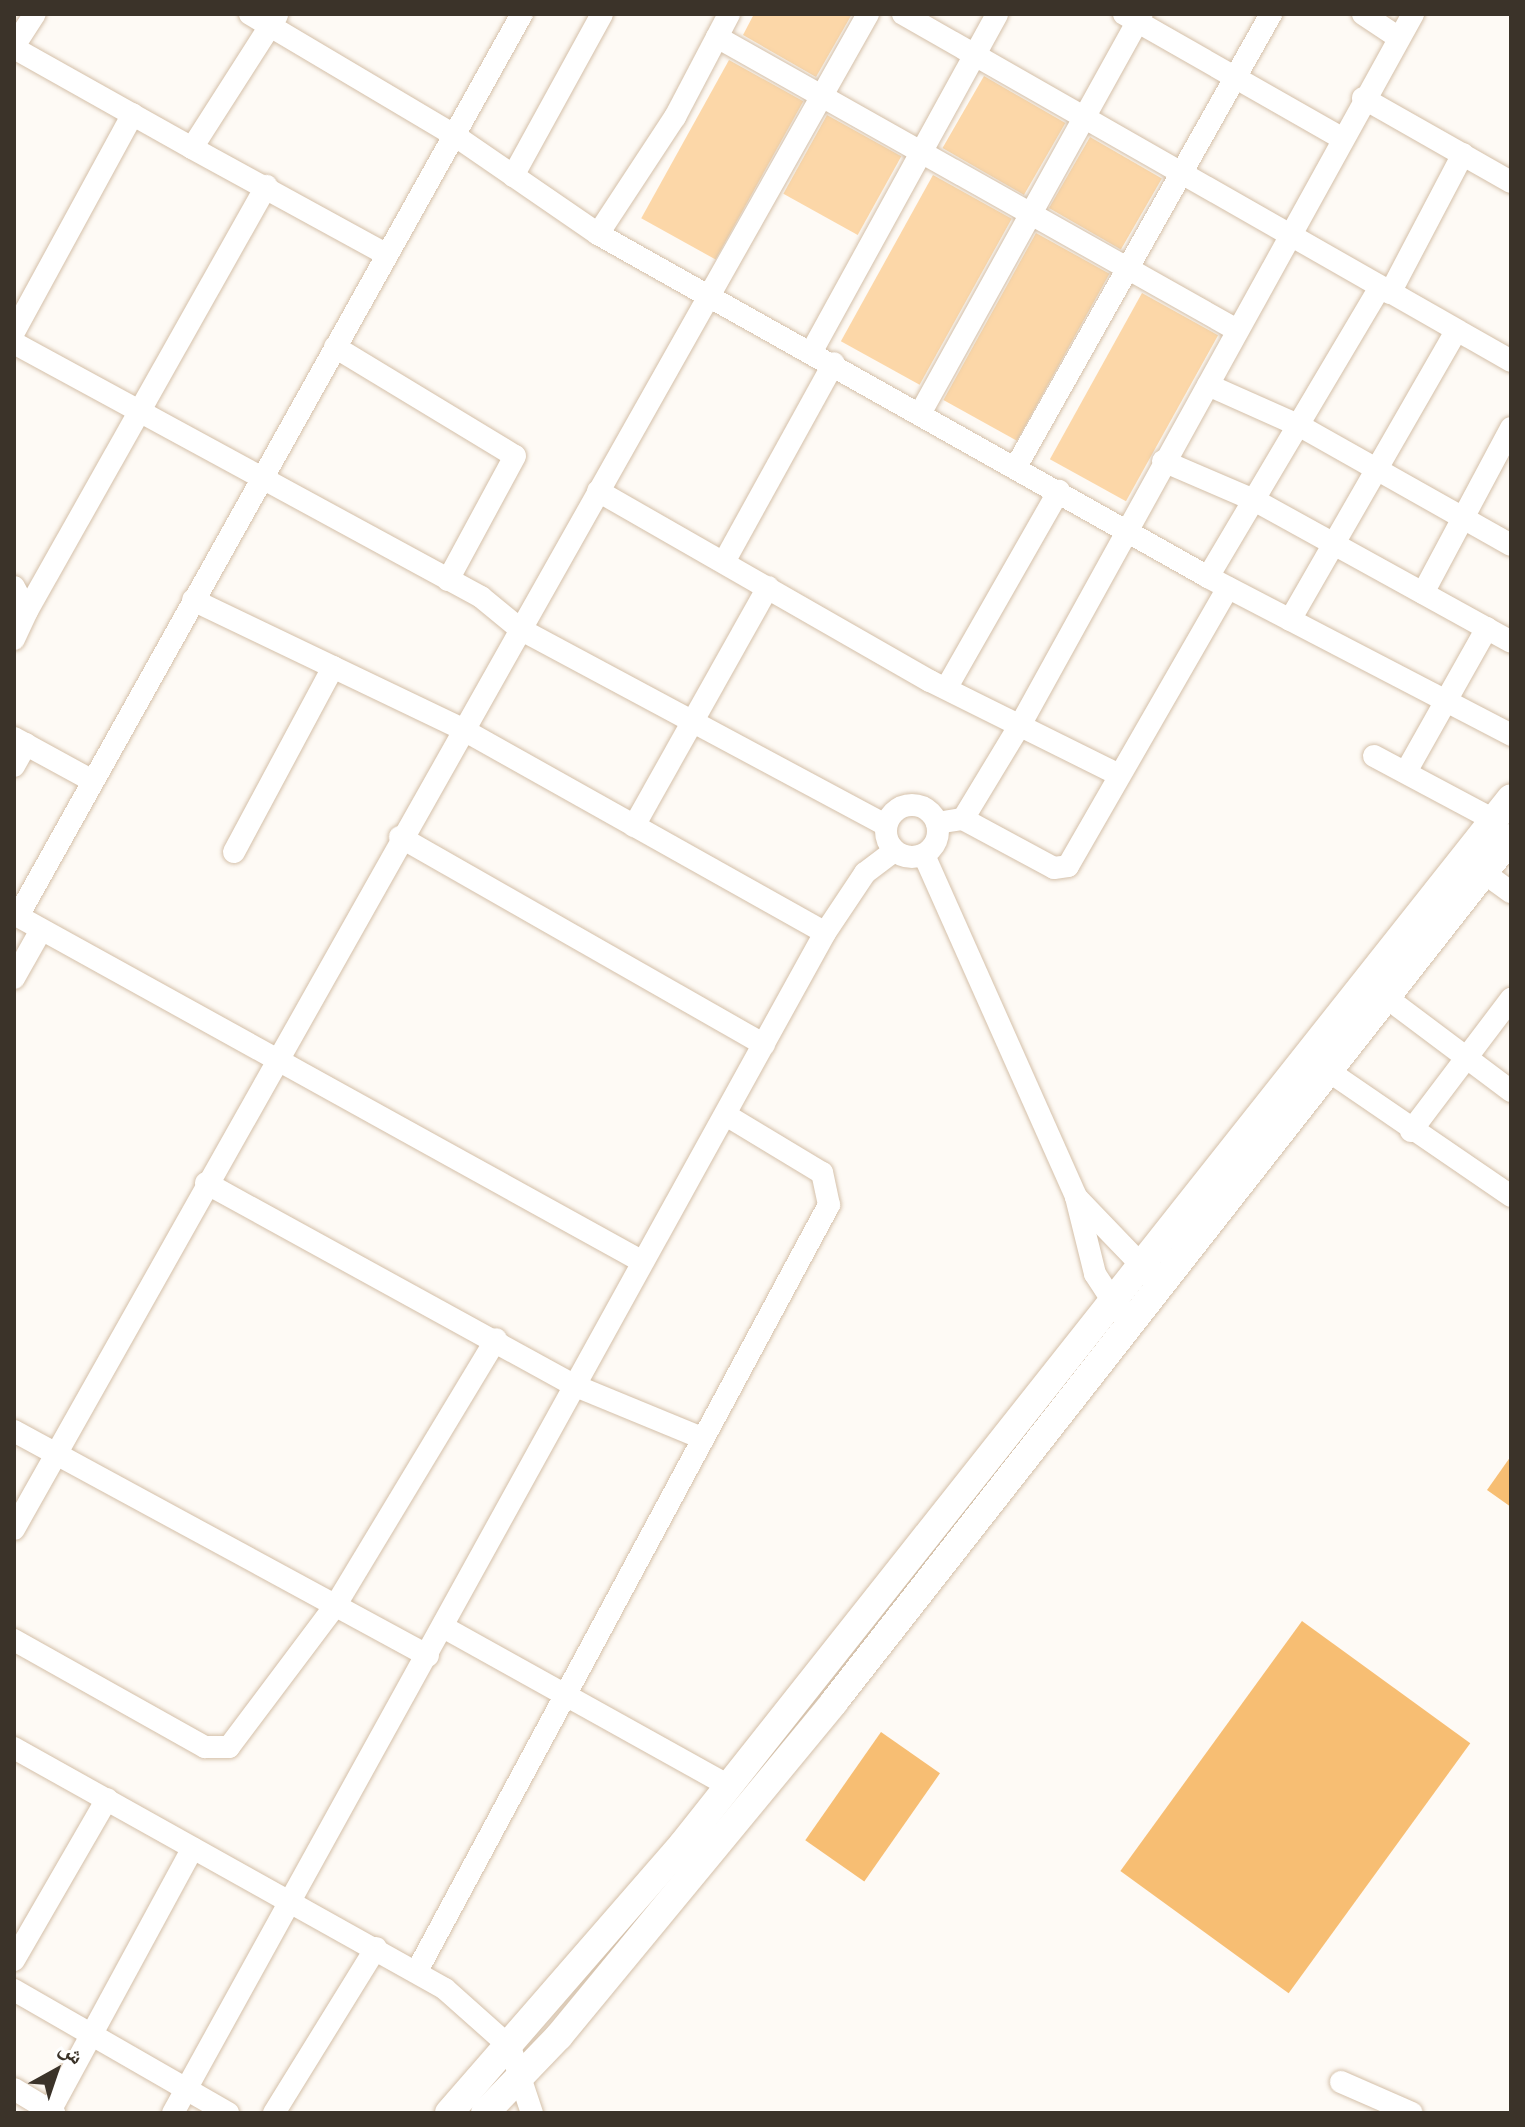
<!DOCTYPE html>
<html>
<head>
<meta charset="utf-8">
<style>
  body { margin:0 }
  #map { position:relative; width:1525px; height:2127px; overflow:hidden; background:#fefaf5; font-family:"Fira Sans Condensed","Noto Naskh Arabic",sans-serif }
  div>[style] { position:absolute }
  [style*='--x'] { left:calc(var(--x)*1px); top:calc(var(--y)*1px); width:calc(var(--w)*1px); rotate:calc(var(--a)*1deg) }
  .green>* { inset:0; background:#f7be73; transform-origin:0 0 }
  .building>* { inset:0; background:#fcd7a8; transform-origin:0 0 }
  .roads { filter:drop-shadow(0 0 2px #d4c0a9) drop-shadow(0 0 2px #d4c0a9) }
  .minor>* { height:22px; margin:-11px; padding:0 11px; transform-origin:11px; border-radius:11px; background:#fff }
  .minor>.ring { margin:-11px; padding:0; box-sizing:content-box; background:none; border:22px solid #fff; border-radius:50% }
  .major>* { height:28px; margin:-14px; padding:0 14px; transform-origin:14px; border-radius:14px; background:#fff }
  span { translate:-50% -50%; white-space:nowrap; text-align:center; line-height:1.15; -webkit-text-stroke:6px #fff; paint-order:stroke }
  .frame { position:absolute; inset:0; border:16px solid #3b3329; pointer-events:none }
  .north { position:absolute; left:16px; top:2031px; width:80px; height:80px; -webkit-text-stroke:6px #fff; paint-order:stroke; rotate:40deg; font-size:22px; font-weight:700; line-height:32px; text-align:center; color:#3b3329 }
  .north::after { content:''; display:block; margin:auto; width:28px; height:36px; background:#3b3329; clip-path:polygon(50% 0,100% 100%,50% 72%,0 100%) }
</style>
</head>
<body>
<div id="map">
  <div class="green">
    <div style="clip-path:polygon(1511px 1456px,1511px 1507px,1487px 1490px)"></div>
    <div style="left:1302px;top:1621px;width:208px;height:309px;rotate:36deg"></div>
    <div style="left:881px;top:1732px;width:72px;height:132px;rotate:35deg"></div>
  </div>
  <div class="building">
    <div style="clip-path:polygon(754px 14px,852px 14px,816px 77px,743px 35px)"></div>
    <div style="left:729px;top:60px;width:85px;height:181px;rotate:29deg"></div>
    <div style="left:984px;top:76px;width:94px;height:83px;rotate:30deg"></div>
    <div style="left:827px;top:115px;width:85px;height:90px;rotate:29deg"></div>
    <div style="left:1090px;top:137px;width:83px;height:82px;rotate:30deg"></div>
    <div style="left:933px;top:175px;width:90px;height:190px;rotate:29deg"></div>
    <div style="left:1036px;top:233px;width:84px;height:191px;rotate:29deg"></div>
    <div style="left:1142px;top:293px;width:87px;height:190px;rotate:29deg"></div>
  </div>
  <div class="roads">
    <div class="minor">
      <div style="--x:250;--y:14;--w:241;--a:30.7"></div>
      <div style="--x:457;--y:137;--w:171;--a:34.5"></div>
      <div style="--x:598;--y:234;--w:700;--a:29.35"></div>
      <div style="--x:1208;--y:577;--w:342;--a:27.5"></div>
      <div style="--x:903;--y:14;--w:700;--a:29.71"></div>
      <div style="--x:1124;--y:14;--w:249;--a:29.7"></div>
      <div style="--x:1363;--y:14;--w:43;--a:33.7"></div>
      <div style="--x:277;--y:15;--w:158;--a:122.6"></div>
      <div style="--x:192;--y:148;--w:221;--a:28.7"></div>
      <div style="--x:717;--y:37;--w:597;--a:29.4"></div>
      <div style="--x:14;--y:46;--w:38;--a:-57"></div>
      <div style="--x:14;--y:48;--w:204;--a:29.3"></div>
      <div style="--x:1363;--y:98;--w:170;--a:29.6"></div>
      <div style="--x:513;--y:176;--w:185;--a:-61.2"></div>
      <div style="--x:598;--y:234;--w:140;--a:-56.7"></div>
      <div style="--x:675;--y:117;--w:116;--a:-62.3"></div>
      <div style="--x:1390;--y:293;--w:157;--a:-62.3"></div>
      <div style="--x:14;--y:332;--w:248;--a:-61.4"></div>
      <div style="--x:14;--y:343;--w:532;--a:28.54"></div>
      <div style="--x:481;--y:597;--w:50;--a:39.4"></div>
      <div style="--x:520;--y:629;--w:415;--a:28.2"></div>
      <div style="--x:335;--y:347;--w:210;--a:31.2"></div>
      <div style="--x:515;--y:456;--w:141;--a:118.4"></div>
      <div style="--x:812;--y:351;--w:384;--a:-61.2"></div>
      <div style="--x:1208;--y:385;--w:101;--a:24"></div>
      <div style="--x:1300;--y:426;--w:242;--a:29.4"></div>
      <div style="--x:921;--y:412;--w:455;--a:-61"></div>
      <div style="--x:1163;--y:461;--w:101;--a:23.3"></div>
      <div style="--x:1256;--y:501;--w:291;--a:28.9"></div>
      <div style="--x:1017;--y:465;--w:518;--a:-60.61"></div>
      <div style="--x:598;--y:491;--w:383;--a:29.8"></div>
      <div style="--x:930;--y:681;--w:211;--a:26.4"></div>
      <div style="--x:724;--y:562;--w:227;--a:-61.1"></div>
      <div style="--x:1208;--y:577;--w:337;--a:-59.3"></div>
      <div style="--x:14;--y:587;--w:27;--a:62"></div>
      <div style="--x:27;--y:611;--w:31;--a:115"></div>
      <div style="--x:1423;--y:593;--w:187;--a:-61.9"></div>
      <div style="--x:193;--y:600;--w:298;--a:25.6"></div>
      <div style="--x:462;--y:729;--w:416;--a:29.3"></div>
      <div style="--x:27;--y:611;--w:488;--a:-60.6"></div>
      <div style="--x:1290;--y:620;--w:333;--a:-60.1"></div>
      <div style="--x:947;--y:687;--w:226;--a:-60.3"></div>
      <div style="--x:14;--y:738;--w:90;--a:28.6"></div>
      <div style="--x:1374;--y:756;--w:136;--a:28.1"></div>
      <div style="--x:14;--y:766;--w:25;--a:-61"></div>
      <div style="--x:1407;--y:770;--w:163;--a:-60.6"></div>
      <div class="ring" style="left:886px;top:805px;width:30px;height:30px"></div>
      <div style="--x:963;--y:819;--w:103;--a:28.3"></div>
      <div style="--x:1054;--y:868;--w:14;--a:-8"></div>
      <div style="--x:1068;--y:866;--w:321;--a:-60.1"></div>
      <div style="--x:937;--y:823;--w:26;--a:-9"></div>
      <div style="--x:963;--y:819;--w:116;--a:-58.8"></div>
      <div style="--x:1023;--y:720;--w:807;--a:-61.08"></div>
      <div style="--x:634;--y:826;--w:274;--a:-60.7"></div>
      <div style="--x:400;--y:837;--w:419;--a:29.7"></div>
      <div style="--x:234;--y:852;--w:210;--a:-61.8"></div>
      <div style="--x:924;--y:855;--w:374;--a:66"></div>
      <div style="--x:1076;--y:1197;--w:79;--a:76.1"></div>
      <div style="--x:1095;--y:1274;--w:45;--a:56.7"></div>
      <div style="--x:1483;--y:872;--w:34;--a:36"></div>
      <div style="--x:14;--y:914;--w:717;--a:28.96"></div>
      <div style="--x:18;--y:916;--w:1033;--a:-60.81"></div>
      <div style="--x:14;--y:978;--w:55;--a:-60.6"></div>
      <div style="--x:1387;--y:998;--w:155;--a:36.9"></div>
      <div style="--x:1327;--y:1070;--w:223;--a:34.4"></div>
      <div style="--x:1411;--y:1131;--w:166;--a:-52.9"></div>
      <div style="--x:206;--y:1183;--w:417;--a:28.8"></div>
      <div style="--x:571;--y:1384;--w:142;--a:22.4"></div>
      <div style="--x:1076;--y:1197;--w:110;--a:46.1"></div>
      <div style="--x:14;--y:1431;--w:471;--a:28.5"></div>
      <div style="--x:14;--y:1529;--w:1739;--a:-60.59"></div>
      <div style="--x:445;--y:1628;--w:325;--a:29.1"></div>
      <div style="--x:14;--y:1640;--w:219;--a:29.3"></div>
      <div style="--x:205;--y:1747;--w:24;--a:0"></div>
      <div style="--x:229;--y:1747;--w:180;--a:-53.1"></div>
      <div style="--x:337;--y:1603;--w:308;--a:-58.9"></div>
      <div style="--x:14;--y:1748;--w:494;--a:29.2"></div>
      <div style="--x:445;--y:1989;--w:87;--a:41.7"></div>
      <div style="--x:510;--y:2047;--w:70;--a:71.6"></div>
      <div style="--x:14;--y:1960;--w:186;--a:-60"></div>
      <div style="--x:417;--y:1971;--w:870;--a:-61.73"></div>
      <div style="--x:829;--y:1205;--w:33;--a:-102"></div>
      <div style="--x:822;--y:1173;--w:112;--a:-148.9"></div>
      <div style="--x:14;--y:1990;--w:247;--a:29.9"></div>
      <div style="--x:1341;--y:2082;--w:77;--a:23.6"></div>
      <div style="--x:14;--y:2089;--w:47;--a:31"></div>
      <div style="--x:50;--y:2111;--w:299;--a:-61.5"></div>
      <div style="--x:173;--y:2113;--w:1348;--a:-61.08"></div>
      <div style="--x:825;--y:933;--w:72;--a:-56.3"></div>
      <div style="--x:865;--y:873;--w:36;--a:-37"></div>
      <div style="--x:274;--y:2113;--w:194;--a:-58.3"></div>
    </div>
    <div class="major">
      <div style="--x:449;--y:2113;--w:355;--a:-49"></div>
      <div style="--x:682;--y:1845;--w:1335;--a:-51.63"></div>
      <div style="--x:485;--y:2113;--w:107;--a:-46.1"></div>
      <div style="--x:559;--y:2036;--w:433;--a:-50.5"></div>
      <div style="--x:834;--y:1702;--w:1098;--a:-51.92"></div>
    </div>
  </div>
  <div class="frame"></div>
  <div class="north">ش</div>
</div>
</body>
</html>
